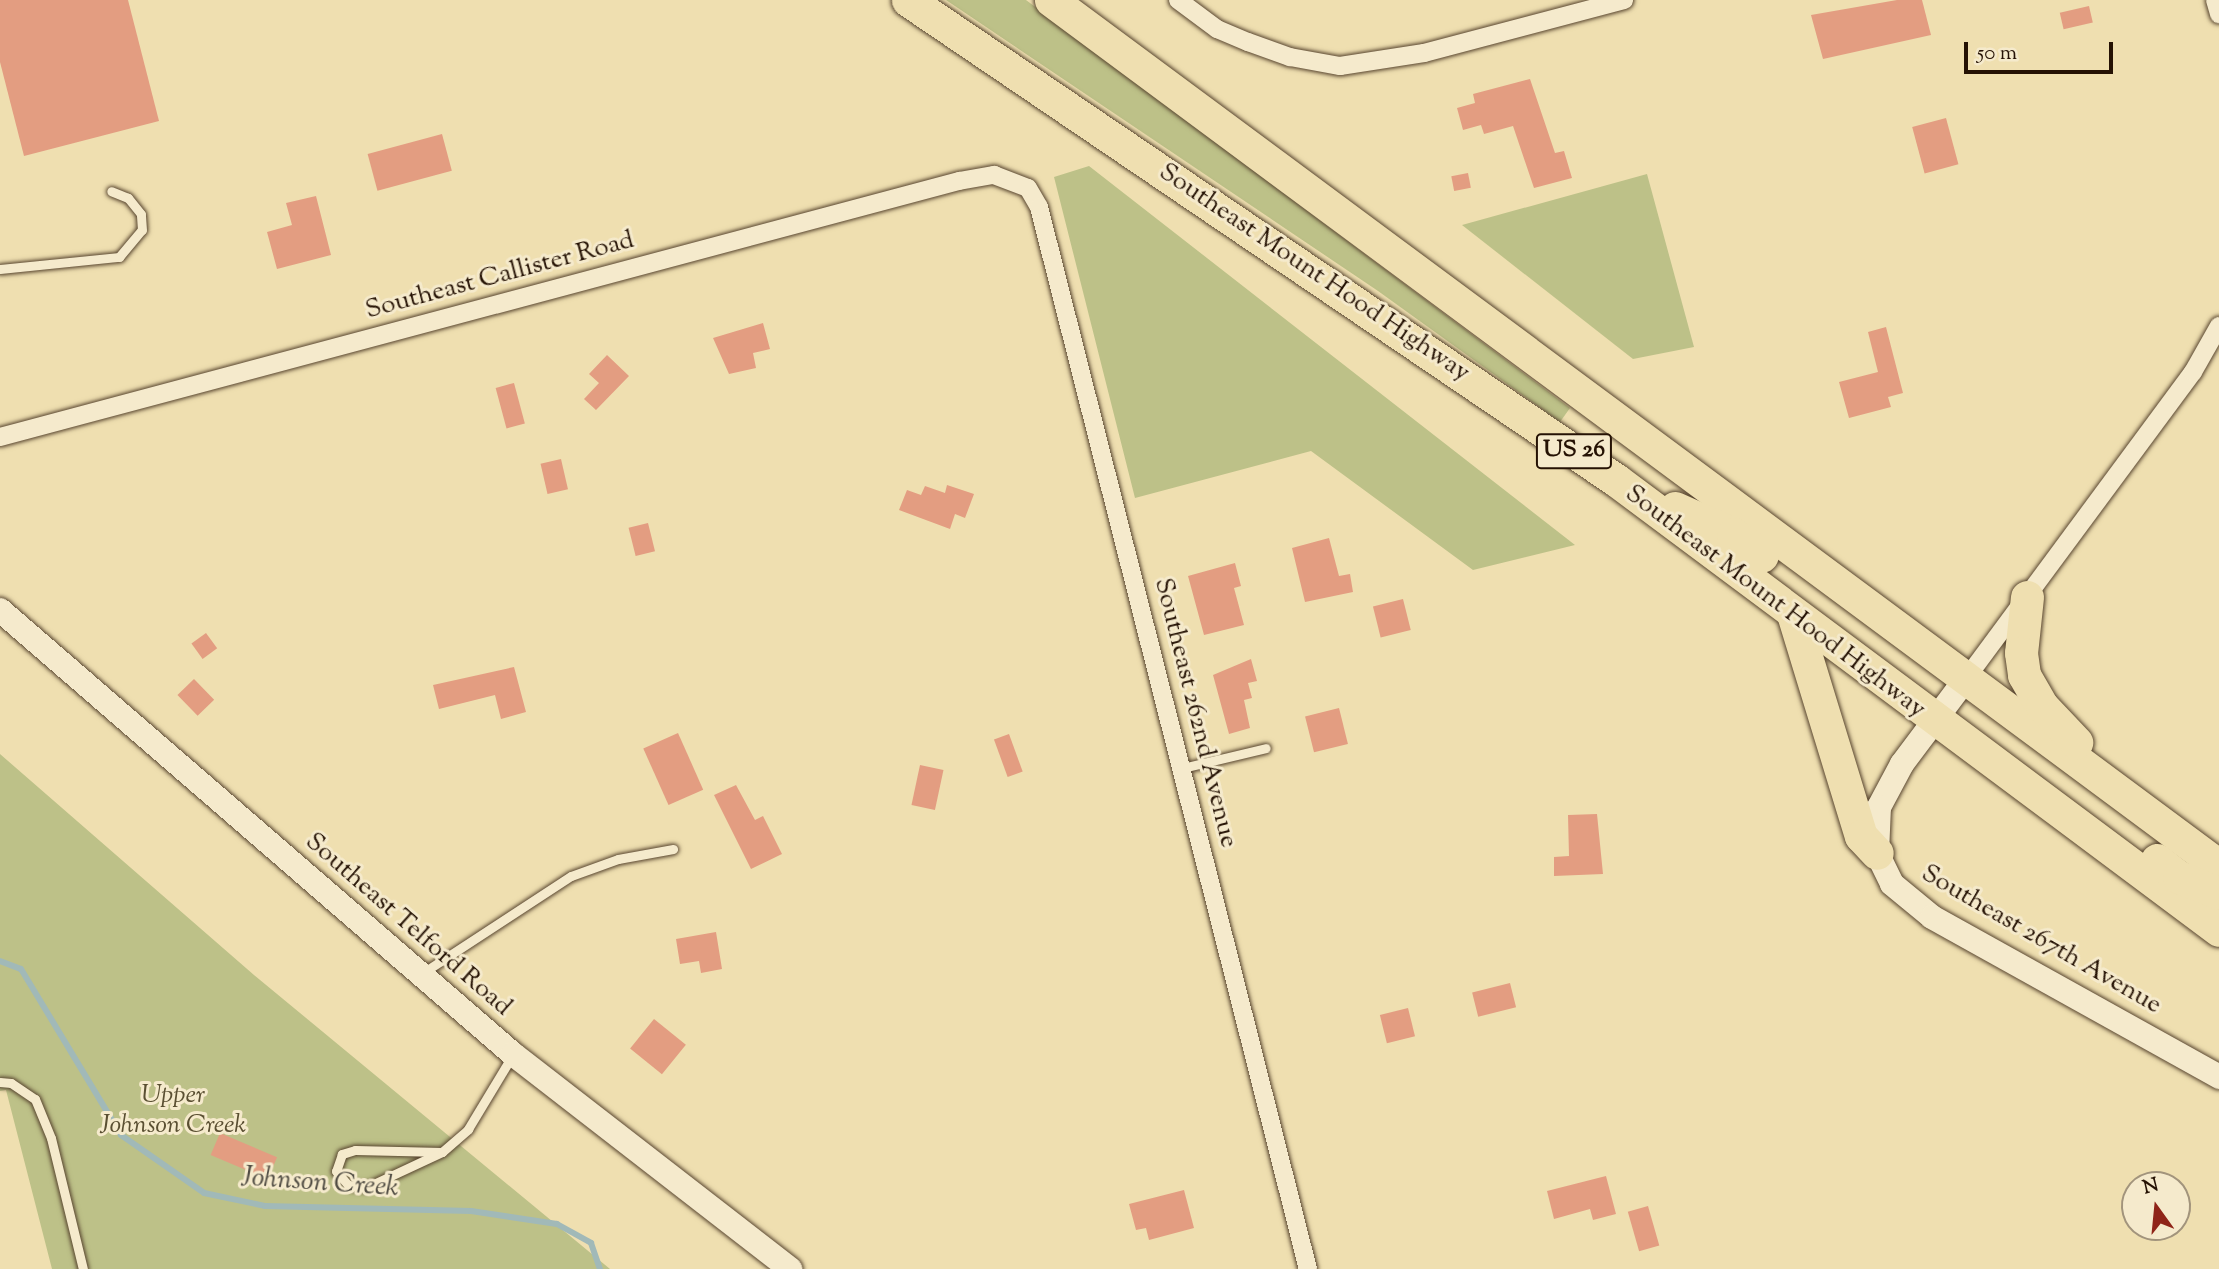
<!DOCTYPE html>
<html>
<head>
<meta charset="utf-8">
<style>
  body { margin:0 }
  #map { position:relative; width:2219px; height:1269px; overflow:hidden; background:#efdfb0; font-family:"Sorts Mill Goudy",serif }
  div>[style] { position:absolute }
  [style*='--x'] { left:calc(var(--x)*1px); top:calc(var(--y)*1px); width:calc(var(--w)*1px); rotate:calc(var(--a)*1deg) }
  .green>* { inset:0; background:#bdc188 }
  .stream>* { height:6px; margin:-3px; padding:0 3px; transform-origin:3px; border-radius:3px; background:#a1b9b8 }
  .building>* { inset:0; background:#e39d81; transform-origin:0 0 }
  .roads { filter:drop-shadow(0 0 2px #58452f) drop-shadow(0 0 2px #58452f) }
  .lane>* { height:9px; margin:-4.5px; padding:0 4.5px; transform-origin:4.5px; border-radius:4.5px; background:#f5eacc }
  .street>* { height:18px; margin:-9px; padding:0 9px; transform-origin:9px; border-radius:9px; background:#f5eacc }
  .secondary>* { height:24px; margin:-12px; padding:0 12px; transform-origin:12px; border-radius:12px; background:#f5eacc }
  .highway>* { height:33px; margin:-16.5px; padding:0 16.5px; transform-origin:16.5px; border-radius:16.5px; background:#efdfb0 }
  span { translate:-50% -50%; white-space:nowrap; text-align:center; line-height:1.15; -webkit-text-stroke:6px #f5eacc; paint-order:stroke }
  .shield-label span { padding:2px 5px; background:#f5eacc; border:2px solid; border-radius:5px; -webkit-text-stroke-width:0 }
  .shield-label { font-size:24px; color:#251204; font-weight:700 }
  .street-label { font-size:26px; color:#251204 }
  .park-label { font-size:26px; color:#5a4f32; font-style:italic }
  .water-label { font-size:28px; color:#504c43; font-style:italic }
  .north { position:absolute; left:2121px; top:1171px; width:70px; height:70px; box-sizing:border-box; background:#f5eacc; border:2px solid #a2947c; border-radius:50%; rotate:345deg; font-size:19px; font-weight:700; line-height:28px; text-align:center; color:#251204 }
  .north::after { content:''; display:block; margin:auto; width:24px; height:32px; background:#8f2418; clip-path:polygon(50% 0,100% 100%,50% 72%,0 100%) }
  .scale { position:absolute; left:1964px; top:42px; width:149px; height:32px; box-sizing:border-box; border:4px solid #251204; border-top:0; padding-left:9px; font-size:21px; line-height:24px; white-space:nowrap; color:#251204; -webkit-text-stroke:5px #f5eacc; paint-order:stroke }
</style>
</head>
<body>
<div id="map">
  <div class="green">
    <div style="clip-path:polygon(946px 0,1026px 0,1570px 408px,1560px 422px,1378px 291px)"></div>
    <div style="clip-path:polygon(1089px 166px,1575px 545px,1473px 570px,1311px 451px,1135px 498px,1054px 177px)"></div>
    <div style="clip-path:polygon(1647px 174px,1694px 347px,1633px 359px,1462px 225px)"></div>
    <div style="clip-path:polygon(0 754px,254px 975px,610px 1269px,52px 1269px,6px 1090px,0 1091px)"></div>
  </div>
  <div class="stream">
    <div style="--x:0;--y:961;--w:22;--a:21"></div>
    <div style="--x:21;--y:969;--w:194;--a:58.9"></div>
    <div style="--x:121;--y:1135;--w:101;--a:34.9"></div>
    <div style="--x:204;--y:1193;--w:62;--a:12"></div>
    <div style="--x:265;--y:1206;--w:206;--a:1.4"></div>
    <div style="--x:471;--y:1211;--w:87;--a:8.6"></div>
    <div style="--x:557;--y:1224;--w:39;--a:29"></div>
    <div style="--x:591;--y:1243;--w:28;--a:71"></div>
  </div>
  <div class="building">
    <div style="clip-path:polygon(0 0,128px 0,159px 121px,24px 156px,0 62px)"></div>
    <div style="clip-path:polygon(1897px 0,1922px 0,1931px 35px,1823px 59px,1811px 15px)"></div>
    <div style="left:2089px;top:6px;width:17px;height:30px;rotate:77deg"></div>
    <div style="clip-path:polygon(1530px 79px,1555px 153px,1564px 151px,1572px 178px,1534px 188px,1513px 126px,1484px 134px,1481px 125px,1463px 130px,1457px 108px,1475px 103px,1473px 94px)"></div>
    <div style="left:1946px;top:118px;width:48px;height:35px;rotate:75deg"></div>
    <div style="left:442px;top:134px;width:38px;height:77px;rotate:75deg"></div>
    <div style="left:1468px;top:173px;width:15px;height:17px;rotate:79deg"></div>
    <div style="clip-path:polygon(316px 196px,331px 255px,277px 269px,267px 232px,292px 225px,286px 203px)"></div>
    <div style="clip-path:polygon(763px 323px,770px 349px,753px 353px,756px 368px,729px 374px,713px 338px)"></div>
    <div style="clip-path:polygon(1886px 327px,1903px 393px,1888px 397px,1891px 407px,1849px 418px,1839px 382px,1878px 372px,1868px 332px)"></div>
    <div style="clip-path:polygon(607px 355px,629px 376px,596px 410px,584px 399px,599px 383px,589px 374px)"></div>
    <div style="left:514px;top:383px;width:42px;height:19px;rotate:75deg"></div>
    <div style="left:561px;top:459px;width:31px;height:21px;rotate:77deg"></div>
    <div style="clip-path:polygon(947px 485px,974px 494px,965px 518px,955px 514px,950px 529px,899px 510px,907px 490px,921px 495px,925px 486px,945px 493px)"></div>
    <div style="left:648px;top:523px;width:29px;height:20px;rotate:76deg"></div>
    <div style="clip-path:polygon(1329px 538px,1339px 576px,1350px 574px,1353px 592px,1305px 602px,1292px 548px)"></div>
    <div style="clip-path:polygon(1235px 563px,1241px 586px,1234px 588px,1244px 625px,1204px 635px,1188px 576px)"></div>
    <div style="left:1403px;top:599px;width:32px;height:31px;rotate:76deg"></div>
    <div style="left:206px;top:633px;width:19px;height:18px;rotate:54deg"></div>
    <div style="clip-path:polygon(1251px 659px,1257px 681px,1248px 683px,1252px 698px,1244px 700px,1250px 728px,1229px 734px,1213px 675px)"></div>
    <div style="clip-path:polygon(514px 667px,526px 712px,501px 719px,495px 695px,439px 709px,433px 685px)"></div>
    <div style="left:194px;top:679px;width:29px;height:23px;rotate:46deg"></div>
    <div style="left:1339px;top:708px;width:37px;height:35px;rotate:76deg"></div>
    <div style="left:678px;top:733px;width:62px;height:38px;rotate:66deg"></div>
    <div style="left:1009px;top:734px;width:40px;height:16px;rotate:70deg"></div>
    <div style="left:920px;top:765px;width:24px;height:41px;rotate:12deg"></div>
    <div style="clip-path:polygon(736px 785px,755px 820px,763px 816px,782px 854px,751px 869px,714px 795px)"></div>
    <div style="clip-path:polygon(1597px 814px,1603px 874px,1554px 876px,1554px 857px,1569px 856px,1568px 815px)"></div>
    <div style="clip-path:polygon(716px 932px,722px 969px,701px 973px,699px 961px,680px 964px,676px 939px)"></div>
    <div style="left:1510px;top:983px;width:25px;height:39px;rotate:76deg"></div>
    <div style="left:1408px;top:1008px;width:29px;height:29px;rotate:76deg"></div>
    <div style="left:654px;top:1019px;width:41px;height:38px;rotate:39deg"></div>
    <div style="left:220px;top:1133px;width:62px;height:24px;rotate:23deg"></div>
    <div style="clip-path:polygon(1606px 1176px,1616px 1214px,1593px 1220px,1590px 1209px,1554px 1219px,1547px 1191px)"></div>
    <div style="clip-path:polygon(1184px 1190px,1194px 1228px,1149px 1240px,1146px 1228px,1136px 1230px,1129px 1204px)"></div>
    <div style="left:1648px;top:1206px;width:41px;height:21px;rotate:74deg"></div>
  </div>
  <div class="roads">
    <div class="lane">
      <div style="--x:0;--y:269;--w:120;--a:-5.8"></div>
      <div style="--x:119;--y:257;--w:35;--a:-50"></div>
      <div style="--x:142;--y:230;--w:16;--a:-94"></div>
      <div style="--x:141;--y:214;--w:21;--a:-129"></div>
      <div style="--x:128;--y:198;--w:18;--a:-158"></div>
      <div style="--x:1182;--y:768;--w:86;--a:-13.4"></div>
      <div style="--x:421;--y:974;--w:179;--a:-33.2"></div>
      <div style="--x:571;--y:876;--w:50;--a:-19.9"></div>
      <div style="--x:618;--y:859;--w:56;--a:-10.3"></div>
      <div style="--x:0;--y:1082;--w:11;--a:5"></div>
      <div style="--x:11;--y:1083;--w:29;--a:34"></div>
      <div style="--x:35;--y:1099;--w:42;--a:67.7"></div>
      <div style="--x:51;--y:1138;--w:135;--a:76.3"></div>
      <div style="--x:442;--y:1152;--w:87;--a:-178.7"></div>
      <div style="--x:355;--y:1150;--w:14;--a:163"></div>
      <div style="--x:342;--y:1154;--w:18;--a:109"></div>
      <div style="--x:336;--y:1171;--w:18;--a:49"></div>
      <div style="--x:348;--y:1185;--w:19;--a:6"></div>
      <div style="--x:367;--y:1187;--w:83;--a:-25"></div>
      <div style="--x:442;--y:1152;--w:35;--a:-41"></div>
      <div style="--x:468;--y:1129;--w:85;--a:-58.9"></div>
    </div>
    <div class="street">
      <div style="--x:1178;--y:0;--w:49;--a:36.6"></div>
      <div style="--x:1217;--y:29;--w:34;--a:23"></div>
      <div style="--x:1248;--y:42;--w:45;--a:19.7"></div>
      <div style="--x:1290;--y:57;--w:51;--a:10.2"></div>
      <div style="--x:1340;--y:66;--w:85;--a:-8.8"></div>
      <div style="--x:1424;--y:53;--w:207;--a:-14.8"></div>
      <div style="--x:2215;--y:0;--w:15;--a:74"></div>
      <div style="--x:0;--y:437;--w:993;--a:-14.95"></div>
      <div style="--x:959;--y:181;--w:36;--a:-10"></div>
      <div style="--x:994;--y:175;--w:36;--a:21"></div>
      <div style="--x:1028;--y:188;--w:22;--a:60"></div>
      <div style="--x:1039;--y:207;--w:1096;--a:75.79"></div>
      <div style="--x:1965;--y:680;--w:383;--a:-53.5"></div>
      <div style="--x:2193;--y:372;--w:53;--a:-60.5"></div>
    </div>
    <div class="secondary">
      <div style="--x:0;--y:610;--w:678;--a:40.88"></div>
      <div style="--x:513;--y:1054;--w:351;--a:37.8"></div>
      <div style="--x:1965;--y:680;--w:105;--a:126.9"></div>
      <div style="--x:1902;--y:764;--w:49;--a:118.1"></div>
      <div style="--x:1879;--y:807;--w:46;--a:92.5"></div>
      <div style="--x:1877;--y:853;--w:34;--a:64"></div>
      <div style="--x:1892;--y:884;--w:52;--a:39.5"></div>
      <div style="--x:1932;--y:917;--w:329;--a:29.1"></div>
    </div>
    <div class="highway">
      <div style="--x:908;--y:0;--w:855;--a:34.14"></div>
      <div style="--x:1616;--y:480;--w:752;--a:36.73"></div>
      <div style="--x:1051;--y:0;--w:1454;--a:36.55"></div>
      <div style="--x:1675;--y:508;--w:64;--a:24.1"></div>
      <div style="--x:1733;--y:534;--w:36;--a:37"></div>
      <div style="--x:2027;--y:597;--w:56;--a:96.1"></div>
      <div style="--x:2021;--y:653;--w:22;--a:82"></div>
      <div style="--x:2024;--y:675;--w:36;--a:60"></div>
      <div style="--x:2042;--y:706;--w:50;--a:46.6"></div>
      <div style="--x:1793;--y:614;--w:232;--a:73"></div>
      <div style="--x:1861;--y:836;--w:23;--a:47"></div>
      <div style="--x:2157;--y:860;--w:28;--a:38"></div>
      <div style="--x:2179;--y:877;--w:43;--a:21.8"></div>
    </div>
  </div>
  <div class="shield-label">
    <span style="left:1574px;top:451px">US 26</span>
  </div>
  <div class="street-label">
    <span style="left:1314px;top:273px;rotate:34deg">Southeast Mount Hood Highway</span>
    <span style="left:500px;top:276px;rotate:-15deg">Southeast Callister Road</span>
    <span style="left:1775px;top:602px;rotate:37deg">Southeast Mount Hood Highway</span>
    <span style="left:1195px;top:713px;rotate:76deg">Southeast 262nd Avenue</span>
    <span style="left:408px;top:925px;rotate:41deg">Southeast Telford Road</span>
    <span style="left:2041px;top:940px;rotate:30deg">Southeast 267th Avenue</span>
  </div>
  <div class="park-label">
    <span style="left:173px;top:1111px">Upper<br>Johnson Creek</span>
  </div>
  <div class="water-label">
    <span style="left:320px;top:1183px;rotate:4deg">Johnson Creek</span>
  </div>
  <div class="north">N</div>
  <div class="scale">50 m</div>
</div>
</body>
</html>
